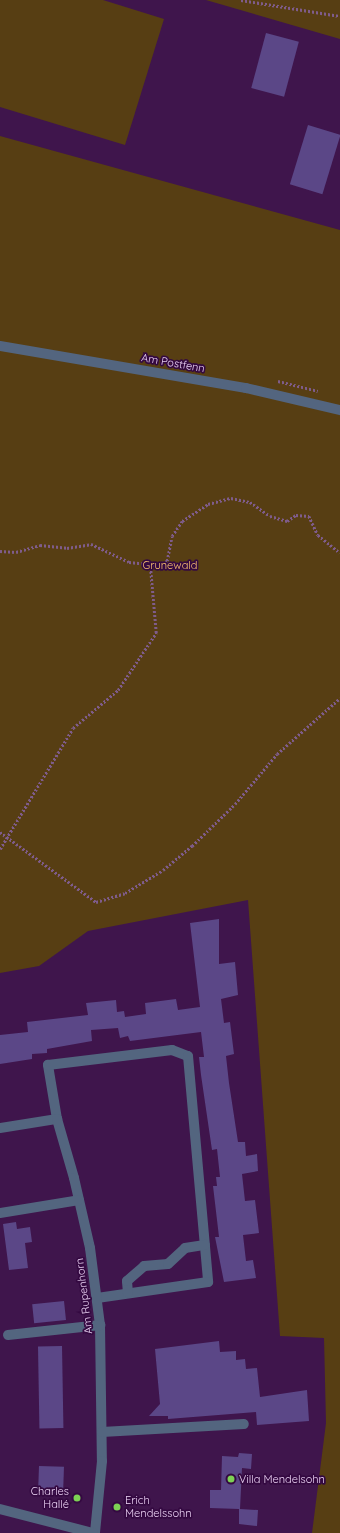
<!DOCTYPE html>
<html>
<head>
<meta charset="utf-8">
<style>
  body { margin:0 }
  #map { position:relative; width:340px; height:1533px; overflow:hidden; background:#3f154c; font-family:Quicksand,sans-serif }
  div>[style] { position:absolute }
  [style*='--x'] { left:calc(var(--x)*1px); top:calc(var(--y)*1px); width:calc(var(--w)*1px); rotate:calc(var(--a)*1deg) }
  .green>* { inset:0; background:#573e13 }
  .building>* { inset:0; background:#5b4787; transform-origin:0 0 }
  .path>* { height:2.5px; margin-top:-1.25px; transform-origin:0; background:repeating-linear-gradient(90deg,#7f5c8b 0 2px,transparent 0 4px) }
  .minor>* { height:10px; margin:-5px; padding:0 5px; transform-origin:5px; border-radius:5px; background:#53657f }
  .dots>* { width:11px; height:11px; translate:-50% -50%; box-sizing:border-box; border:2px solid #340941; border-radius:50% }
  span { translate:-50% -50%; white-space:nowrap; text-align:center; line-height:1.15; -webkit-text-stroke:3.5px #340941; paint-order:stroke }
  .street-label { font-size:11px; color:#edd5f6 }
  .park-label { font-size:11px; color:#fac370 }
  .poi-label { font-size:11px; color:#edd5f6 }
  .left { translate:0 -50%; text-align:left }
  .right { translate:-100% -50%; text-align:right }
</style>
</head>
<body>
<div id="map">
  <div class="green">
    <div style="clip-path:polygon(0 0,103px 0,164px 19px,125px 145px,0 107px)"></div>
    <div style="clip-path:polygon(206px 0,340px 0,340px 39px)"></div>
    <div style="clip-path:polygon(0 136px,340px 230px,340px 1533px,312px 1533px,326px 1423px,324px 1338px,280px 1336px,248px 900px,88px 931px,39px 966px,0 973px)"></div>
  </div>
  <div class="building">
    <div style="left:266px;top:33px;width:34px;height:57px;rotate:15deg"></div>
    <div style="left:308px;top:125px;width:34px;height:62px;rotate:17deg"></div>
    <div style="clip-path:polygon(219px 919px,219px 964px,235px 962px,238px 995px,221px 999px,224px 1023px,230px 1022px,234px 1054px,226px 1056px,229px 1083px,238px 1142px,245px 1142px,246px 1156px,257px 1154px,258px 1171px,242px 1174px,245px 1201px,255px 1200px,259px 1233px,243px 1235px,246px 1261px,253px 1260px,256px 1278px,224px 1282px,215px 1237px,219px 1237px,213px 1186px,217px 1186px,216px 1177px,220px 1177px,217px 1149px,212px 1150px,201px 1075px,199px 1057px,204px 1057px,201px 1032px,130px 1041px,128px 1036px,120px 1038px,118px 1028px,91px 1030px,92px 1041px,47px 1049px,47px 1053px,32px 1054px,32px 1059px,0 1064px,0 1035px,28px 1032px,27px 1022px,88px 1015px,86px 1003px,116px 1000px,117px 1012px,124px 1011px,125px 1017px,146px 1014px,145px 1003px,176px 999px,178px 1010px,200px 1007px,190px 923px)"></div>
    <div style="clip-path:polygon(16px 1222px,17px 1229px,30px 1227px,32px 1242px,25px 1243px,28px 1268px,9px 1270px,3px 1224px)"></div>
    <div style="left:64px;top:1301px;width:19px;height:32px;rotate:84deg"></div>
    <div style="clip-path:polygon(219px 1341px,220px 1352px,236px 1351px,236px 1360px,245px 1359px,246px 1369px,257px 1368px,260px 1397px,307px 1390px,309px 1421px,257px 1425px,256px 1412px,168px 1419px,168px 1416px,149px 1416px,160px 1404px,155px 1349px)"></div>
    <div style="left:62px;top:1346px;width:82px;height:24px;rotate:89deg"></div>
    <div style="clip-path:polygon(239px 1453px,252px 1454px,251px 1469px,242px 1468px,240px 1509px,258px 1510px,257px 1526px,239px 1524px,239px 1509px,210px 1508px,210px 1490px,221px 1490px,222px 1456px,238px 1457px)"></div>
    <div style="left:39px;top:1466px;width:25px;height:27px;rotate:2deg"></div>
  </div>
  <div class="path">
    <div style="--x:241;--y:0;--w:100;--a:9.2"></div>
    <div style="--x:278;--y:381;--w:41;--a:14"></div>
    <div style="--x:0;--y:551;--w:16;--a:4"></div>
    <div style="--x:16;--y:552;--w:25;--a:-16"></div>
    <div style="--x:40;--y:545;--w:27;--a:6"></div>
    <div style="--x:67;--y:548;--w:24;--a:-9"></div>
    <div style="--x:91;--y:544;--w:42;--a:25.3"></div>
    <div style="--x:129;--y:562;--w:29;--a:6"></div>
    <div style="--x:158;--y:565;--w:10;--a:-24"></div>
    <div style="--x:167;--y:561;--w:25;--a:-79"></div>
    <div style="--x:172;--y:536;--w:18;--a:-56"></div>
    <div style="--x:182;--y:521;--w:31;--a:-33"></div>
    <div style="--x:208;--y:504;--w:24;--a:-15"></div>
    <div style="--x:231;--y:498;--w:19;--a:12"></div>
    <div style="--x:250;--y:502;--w:24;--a:35"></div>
    <div style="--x:270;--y:516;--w:18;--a:16"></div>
    <div style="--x:287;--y:521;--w:11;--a:-34"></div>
    <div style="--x:296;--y:515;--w:13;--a:4"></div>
    <div style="--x:309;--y:516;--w:21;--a:65"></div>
    <div style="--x:318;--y:535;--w:28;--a:39"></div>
    <div style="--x:0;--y:832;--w:119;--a:36.1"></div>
    <div style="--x:96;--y:902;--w:30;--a:-17"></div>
    <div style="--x:125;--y:893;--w:44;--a:-31.2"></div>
    <div style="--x:163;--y:870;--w:38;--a:-40"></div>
    <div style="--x:192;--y:846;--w:60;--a:-44.3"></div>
    <div style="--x:235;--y:804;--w:65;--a:-50"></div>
    <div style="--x:277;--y:754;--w:84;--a:-41.6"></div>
    <div style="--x:0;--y:849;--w:141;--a:-58.9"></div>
    <div style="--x:73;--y:728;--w:59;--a:-40.2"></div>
    <div style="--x:118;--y:690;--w:69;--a:-56.3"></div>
    <div style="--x:156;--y:633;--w:68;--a:-95"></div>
  </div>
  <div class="minor">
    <div style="--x:0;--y:346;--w:250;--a:9.7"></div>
    <div style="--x:246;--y:388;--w:97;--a:13.2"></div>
    <div style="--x:57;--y:1119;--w:55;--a:-99.5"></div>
    <div style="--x:48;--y:1065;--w:125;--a:-6.9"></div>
    <div style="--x:172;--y:1050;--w:17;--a:21"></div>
    <div style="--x:188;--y:1056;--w:227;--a:84.9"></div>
    <div style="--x:208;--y:1282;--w:112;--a:171.8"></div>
    <div style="--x:0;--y:1128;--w:58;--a:-9"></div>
    <div style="--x:57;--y:1119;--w:61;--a:73.9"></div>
    <div style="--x:74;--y:1178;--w:72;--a:77.1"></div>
    <div style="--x:90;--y:1248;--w:78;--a:82.6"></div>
    <div style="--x:100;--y:1325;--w:136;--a:89.2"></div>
    <div style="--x:102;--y:1461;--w:72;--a:95.6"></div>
    <div style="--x:0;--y:1213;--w:80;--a:-9.3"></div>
    <div style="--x:128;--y:1293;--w:12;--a:-95"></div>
    <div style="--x:127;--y:1281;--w:23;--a:-41"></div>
    <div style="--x:144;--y:1266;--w:24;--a:-5"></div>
    <div style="--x:168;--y:1264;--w:23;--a:-43"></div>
    <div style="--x:185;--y:1248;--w:20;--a:-9"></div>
    <div style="--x:8;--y:1335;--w:93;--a:-6.2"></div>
    <div style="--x:102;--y:1432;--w:142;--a:-3.2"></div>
    <div style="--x:0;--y:1509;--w:96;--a:14.5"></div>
  </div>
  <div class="dots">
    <div style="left:231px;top:1479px;background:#7dd154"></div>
    <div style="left:77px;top:1498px;background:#7dd154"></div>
    <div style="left:117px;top:1507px;background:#7dd154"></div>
  </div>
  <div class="street-label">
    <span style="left:173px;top:363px;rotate:10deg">Am Postfenn</span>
    <span style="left:84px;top:1296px;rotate:-97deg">Am Rupenhorn</span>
  </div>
  <div class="park-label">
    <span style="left:170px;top:565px">Grunewald</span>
  </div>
  <div class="poi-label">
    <span class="left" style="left:239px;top:1479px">Villa Mendelsohn</span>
    <span class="right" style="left:69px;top:1498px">Charles<br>Hallé</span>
    <span class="left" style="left:125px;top:1507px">Erich<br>Mendelssohn</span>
  </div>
</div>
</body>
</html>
